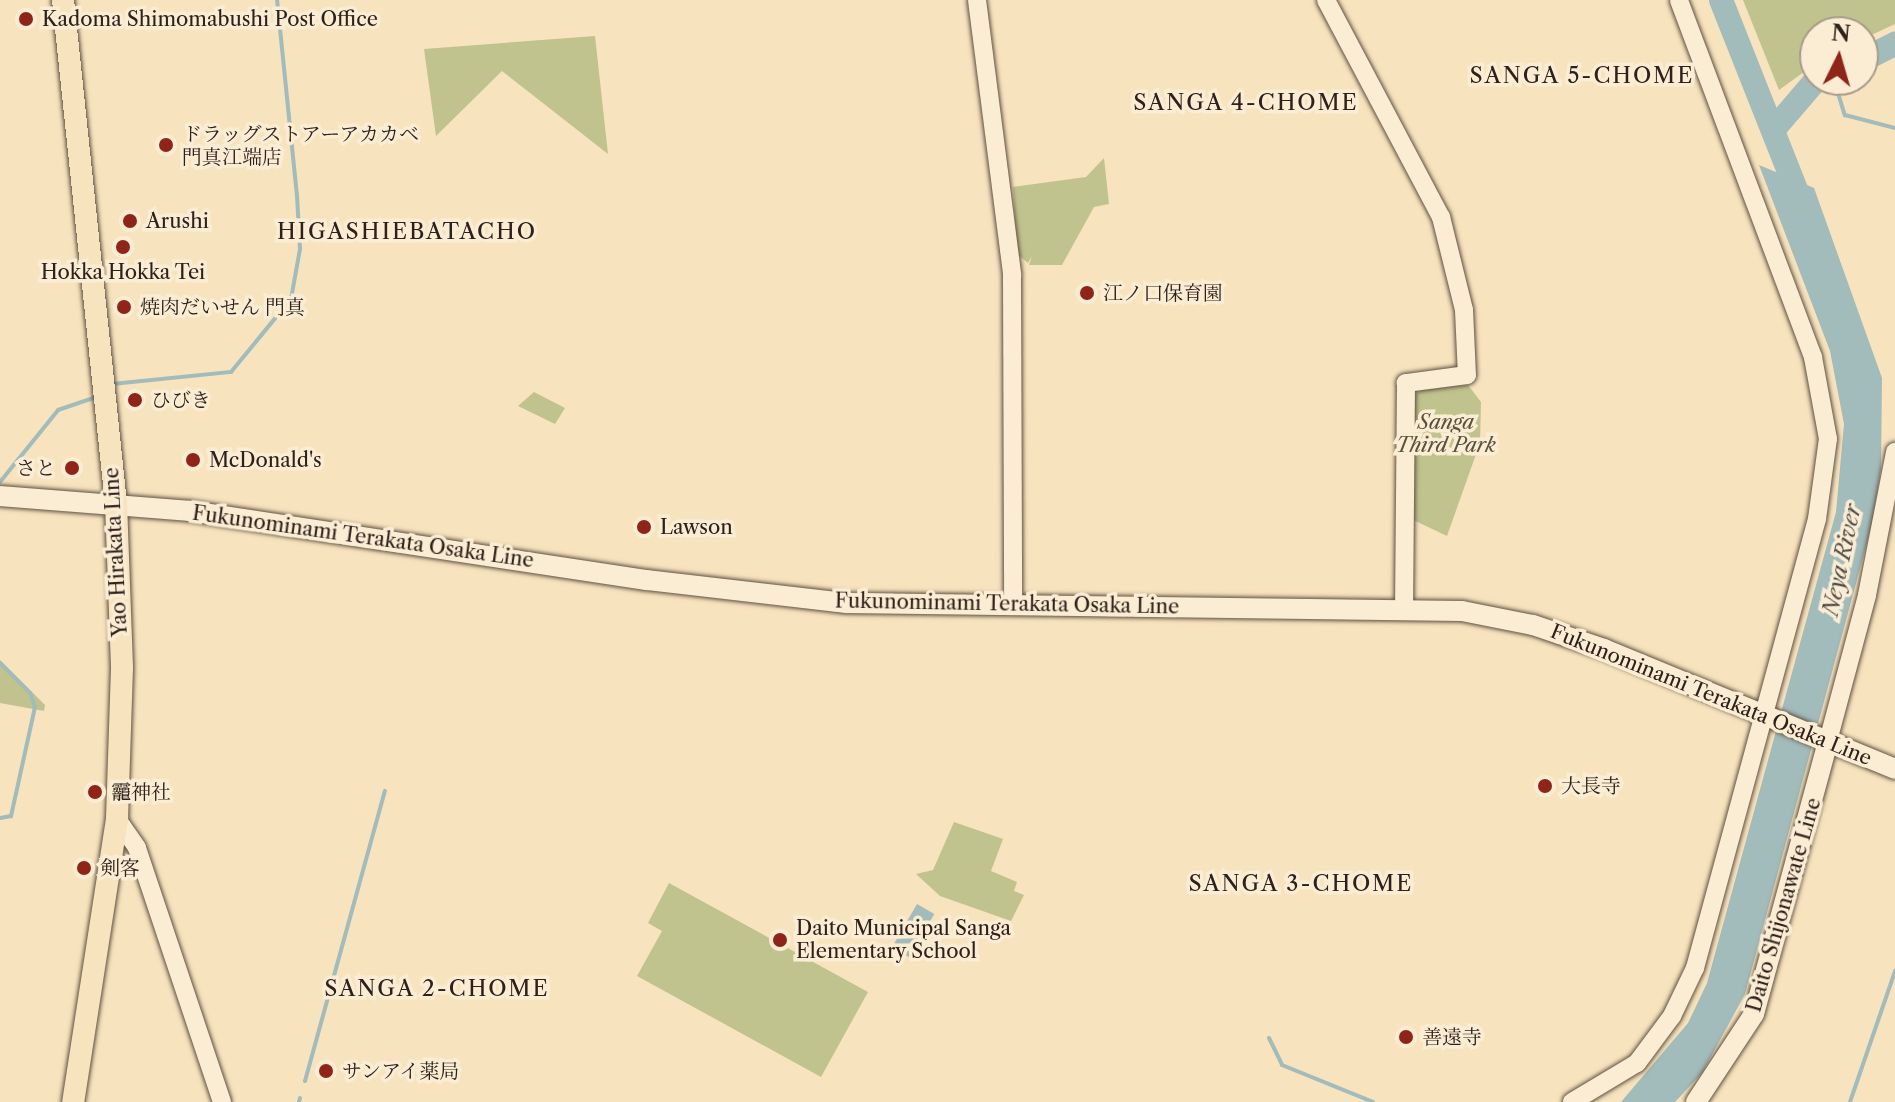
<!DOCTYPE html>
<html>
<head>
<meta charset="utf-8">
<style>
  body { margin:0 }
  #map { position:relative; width:1895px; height:1102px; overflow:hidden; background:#f7e3bd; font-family:"Libre Caslon Text","Noto Serif JP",serif }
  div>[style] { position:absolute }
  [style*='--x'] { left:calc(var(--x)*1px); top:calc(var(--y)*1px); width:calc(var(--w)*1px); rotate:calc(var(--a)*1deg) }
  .green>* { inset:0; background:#c1c38e }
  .water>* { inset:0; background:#a2bbbb; transform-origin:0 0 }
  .stream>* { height:4px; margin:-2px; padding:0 2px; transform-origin:2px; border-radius:2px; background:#a2bbbb }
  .river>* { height:24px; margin:-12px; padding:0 12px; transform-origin:12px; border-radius:12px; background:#a2bbbb }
  .roads { filter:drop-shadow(0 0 2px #605143) drop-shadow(0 0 2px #605143) }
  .tertiary>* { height:18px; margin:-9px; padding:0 9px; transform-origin:9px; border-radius:9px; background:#faedd4 }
  .secondary>* { height:20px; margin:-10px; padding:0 10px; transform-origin:10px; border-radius:10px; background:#faedd4 }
  .primary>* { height:22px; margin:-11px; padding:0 11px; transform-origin:11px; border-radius:11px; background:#f7e3bd }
  .dots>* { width:22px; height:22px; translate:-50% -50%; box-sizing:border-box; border:4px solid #faedd4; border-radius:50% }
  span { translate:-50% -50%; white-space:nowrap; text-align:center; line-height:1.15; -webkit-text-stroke:7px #faedd4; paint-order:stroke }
  .poi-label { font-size:20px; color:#2e201a }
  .left { translate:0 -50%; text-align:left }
  .right { translate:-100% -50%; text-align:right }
  .park-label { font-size:20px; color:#5a513d; font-style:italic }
  .street-label { font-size:20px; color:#2e201a }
  .neighbourhood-label { font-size:22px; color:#2e201a; letter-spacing:2px }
  .water-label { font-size:22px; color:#514e4a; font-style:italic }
  .north { position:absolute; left:1799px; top:16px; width:80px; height:80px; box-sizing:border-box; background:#faedd4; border:2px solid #a89b8a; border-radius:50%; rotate:5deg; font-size:22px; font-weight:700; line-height:32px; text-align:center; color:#2e201a }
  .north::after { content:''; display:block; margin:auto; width:28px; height:36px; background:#8f2418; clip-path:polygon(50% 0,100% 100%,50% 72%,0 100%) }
</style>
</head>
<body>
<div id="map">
  <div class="green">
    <div style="clip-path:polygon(1743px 0,1895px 0,1895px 24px,1863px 39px,1863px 32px,1815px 32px,1815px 64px,1779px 90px)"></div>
    <div style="clip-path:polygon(595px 36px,608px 154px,502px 71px,436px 136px,424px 49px)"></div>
    <div style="clip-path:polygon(1104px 158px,1109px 204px,1094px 207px,1062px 265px,1029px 265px,1032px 256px,1028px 263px,1017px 254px,1013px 187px,1086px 177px)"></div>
    <div style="clip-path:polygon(1468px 385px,1481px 402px,1480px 443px,1447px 536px,1409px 518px,1413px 397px,1421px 390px)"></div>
    <div style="clip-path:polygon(534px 392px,565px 408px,555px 424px,518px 406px)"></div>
    <div style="clip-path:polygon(0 660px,45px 705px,44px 711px,0 703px)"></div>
    <div style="clip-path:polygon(954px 822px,1003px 839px,991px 871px,1017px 882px,1014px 891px,1024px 895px,1011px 921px,940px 896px,916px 874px,933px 870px)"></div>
    <div style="clip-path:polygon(669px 883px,868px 992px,821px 1077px,637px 976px,662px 931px,648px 923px)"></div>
  </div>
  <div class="water">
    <div style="clip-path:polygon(1759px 165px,1814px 188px,1882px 378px,1881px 469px,1872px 524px,1745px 994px,1702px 1073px,1675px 1102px,1621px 1102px,1688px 1023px,1707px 983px,1836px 512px,1844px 424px,1830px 351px)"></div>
    <div style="left:917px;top:904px;width:20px;height:50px;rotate:30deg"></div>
  </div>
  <div class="stream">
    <div style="--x:1834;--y:80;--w:37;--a:73"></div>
    <div style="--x:1845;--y:115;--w:52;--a:14.6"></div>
    <div style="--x:112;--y:384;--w:120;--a:-5.8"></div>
    <div style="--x:231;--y:372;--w:94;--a:-50.6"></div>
    <div style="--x:291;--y:299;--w:51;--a:-79.8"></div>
    <div style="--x:300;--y:249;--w:53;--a:-93.2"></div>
    <div style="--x:297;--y:196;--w:197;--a:-95.8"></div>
    <div style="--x:0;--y:482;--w:92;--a:-51.1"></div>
    <div style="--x:58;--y:410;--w:40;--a:-18.9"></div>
    <div style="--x:0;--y:663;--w:42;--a:45"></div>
    <div style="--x:30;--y:693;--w:15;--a:70"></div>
    <div style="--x:35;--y:707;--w:112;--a:102.4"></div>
    <div style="--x:11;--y:816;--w:11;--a:170"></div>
    <div style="--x:1269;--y:1038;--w:30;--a:64"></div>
    <div style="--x:1282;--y:1065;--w:98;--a:22.1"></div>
    <div style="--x:305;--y:1081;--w:301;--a:-74.6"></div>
    <div style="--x:299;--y:1102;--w:4;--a:-76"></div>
    <div style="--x:1850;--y:1102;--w:139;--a:-71"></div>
  </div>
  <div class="river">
    <div style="--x:1721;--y:0;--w:226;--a:68.4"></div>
    <div style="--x:1863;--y:60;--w:36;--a:-27"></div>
    <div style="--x:1774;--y:129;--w:65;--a:-49.4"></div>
  </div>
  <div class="roads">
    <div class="tertiary">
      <div style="--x:977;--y:0;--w:277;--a:82.7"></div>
      <div style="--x:1012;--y:275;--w:331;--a:89.8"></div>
      <div style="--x:1326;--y:0;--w:246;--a:62.1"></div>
      <div style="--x:1441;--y:217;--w:96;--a:76.1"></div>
      <div style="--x:1464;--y:310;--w:65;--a:87.4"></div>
      <div style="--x:1467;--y:375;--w:62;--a:172.5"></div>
      <div style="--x:1406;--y:383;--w:224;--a:90.5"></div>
      <div style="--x:1828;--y:741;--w:151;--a:-75"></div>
      <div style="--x:1867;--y:595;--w:146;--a:-78.9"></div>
      <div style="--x:117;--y:819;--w:35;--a:55"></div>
      <div style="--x:137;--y:848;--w:268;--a:71.5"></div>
      <div style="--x:1572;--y:1102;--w:76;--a:-31"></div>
      <div style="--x:1637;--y:1063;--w:59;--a:-53.3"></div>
      <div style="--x:1672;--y:1016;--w:53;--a:-64.4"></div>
      <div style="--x:1695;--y:968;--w:465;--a:-74.8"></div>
      <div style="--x:1817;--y:519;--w:81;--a:-82.2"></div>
      <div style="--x:1828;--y:439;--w:83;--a:-100.4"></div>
      <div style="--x:1813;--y:357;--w:381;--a:-110.6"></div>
    </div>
    <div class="secondary">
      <div style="--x:0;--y:496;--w:191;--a:4.5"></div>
      <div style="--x:190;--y:511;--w:462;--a:8.6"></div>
      <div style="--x:647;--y:580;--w:200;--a:6.6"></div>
      <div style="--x:846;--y:603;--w:616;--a:0.74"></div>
      <div style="--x:1462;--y:611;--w:72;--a:11.2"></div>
      <div style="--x:1533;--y:625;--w:75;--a:18.7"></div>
      <div style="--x:1604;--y:649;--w:315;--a:22.4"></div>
      <div style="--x:1696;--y:1102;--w:105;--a:-56.6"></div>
      <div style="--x:1754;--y:1014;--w:283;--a:-74.8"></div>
    </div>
    <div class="primary">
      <div style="--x:63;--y:0;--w:506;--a:83.99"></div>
      <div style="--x:116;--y:503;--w:165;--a:87.9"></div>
      <div style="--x:122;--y:668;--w:151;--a:91.9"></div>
      <div style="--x:117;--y:819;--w:286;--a:98.8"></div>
    </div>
  </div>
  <div class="dots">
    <div style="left:26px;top:19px;background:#8f2418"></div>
    <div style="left:166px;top:145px;background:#8f2418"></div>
    <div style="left:130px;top:221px;background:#8f2418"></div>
    <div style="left:123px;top:247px;background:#8f2418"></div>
    <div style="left:1087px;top:293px;background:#8f2418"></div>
    <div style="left:124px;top:307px;background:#8f2418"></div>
    <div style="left:135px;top:400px;background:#8f2418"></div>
    <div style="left:193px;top:460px;background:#8f2418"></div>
    <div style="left:72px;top:468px;background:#8f2418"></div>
    <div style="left:644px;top:527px;background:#8f2418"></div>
    <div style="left:1545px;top:786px;background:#8f2418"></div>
    <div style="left:95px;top:792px;background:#8f2418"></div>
    <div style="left:84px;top:868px;background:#8f2418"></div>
    <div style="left:780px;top:940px;background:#8f2418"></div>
    <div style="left:1406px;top:1037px;background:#8f2418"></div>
    <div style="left:326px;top:1071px;background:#8f2418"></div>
  </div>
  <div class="poi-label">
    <span class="left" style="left:42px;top:19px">Kadoma Shimomabushi Post Office</span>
    <span class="left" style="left:182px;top:146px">ドラッグストアーアカカベ<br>門真江端店</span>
    <span class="left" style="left:146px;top:221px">Arushi</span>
    <span style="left:123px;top:272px">Hokka Hokka Tei</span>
    <span class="left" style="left:1103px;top:293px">江ノ口保育園</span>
    <span class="left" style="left:140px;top:307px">焼肉だいせん 門真</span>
    <span class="left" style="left:151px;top:400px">ひびき</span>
    <span class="left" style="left:209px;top:460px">McDonald's</span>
    <span class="right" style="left:56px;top:468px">さと</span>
    <span class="left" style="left:660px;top:527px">Lawson</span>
    <span class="left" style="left:1561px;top:786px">大長寺</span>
    <span class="left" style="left:111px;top:792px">龗神社</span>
    <span class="left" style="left:100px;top:868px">剣客</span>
    <span class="left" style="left:796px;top:940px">Daito Municipal Sanga<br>Elementary School</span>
    <span class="left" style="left:1422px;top:1037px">善遠寺</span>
    <span class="left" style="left:342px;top:1071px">サンアイ薬局</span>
  </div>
  <div class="park-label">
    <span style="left:1446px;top:434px">Sanga<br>Third Park</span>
  </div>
  <div class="street-label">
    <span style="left:363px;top:537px;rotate:8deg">Fukunominami Terakata Osaka Line</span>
    <span style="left:116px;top:552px;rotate:-93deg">Yao Hirakata Line</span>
    <span style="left:1007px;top:604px;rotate:1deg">Fukunominami Terakata Osaka Line</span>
    <span style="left:1711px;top:695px;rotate:22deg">Fukunominami Terakata Osaka Line</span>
    <span style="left:1784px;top:905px;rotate:-74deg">Daito Shijonawate Line</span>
  </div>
  <div class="neighbourhood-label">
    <span style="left:1582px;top:76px">SANGA 5-CHOME</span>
    <span style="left:1246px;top:103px">SANGA 4-CHOME</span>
    <span style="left:407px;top:232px">HIGASHIEBATACHO</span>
    <span style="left:1301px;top:884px">SANGA 3-CHOME</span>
    <span style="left:437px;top:989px">SANGA 2-CHOME</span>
  </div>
  <div class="water-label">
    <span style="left:1842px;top:560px;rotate:-78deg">Neya River</span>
  </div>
  <div class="north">N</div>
</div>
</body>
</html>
